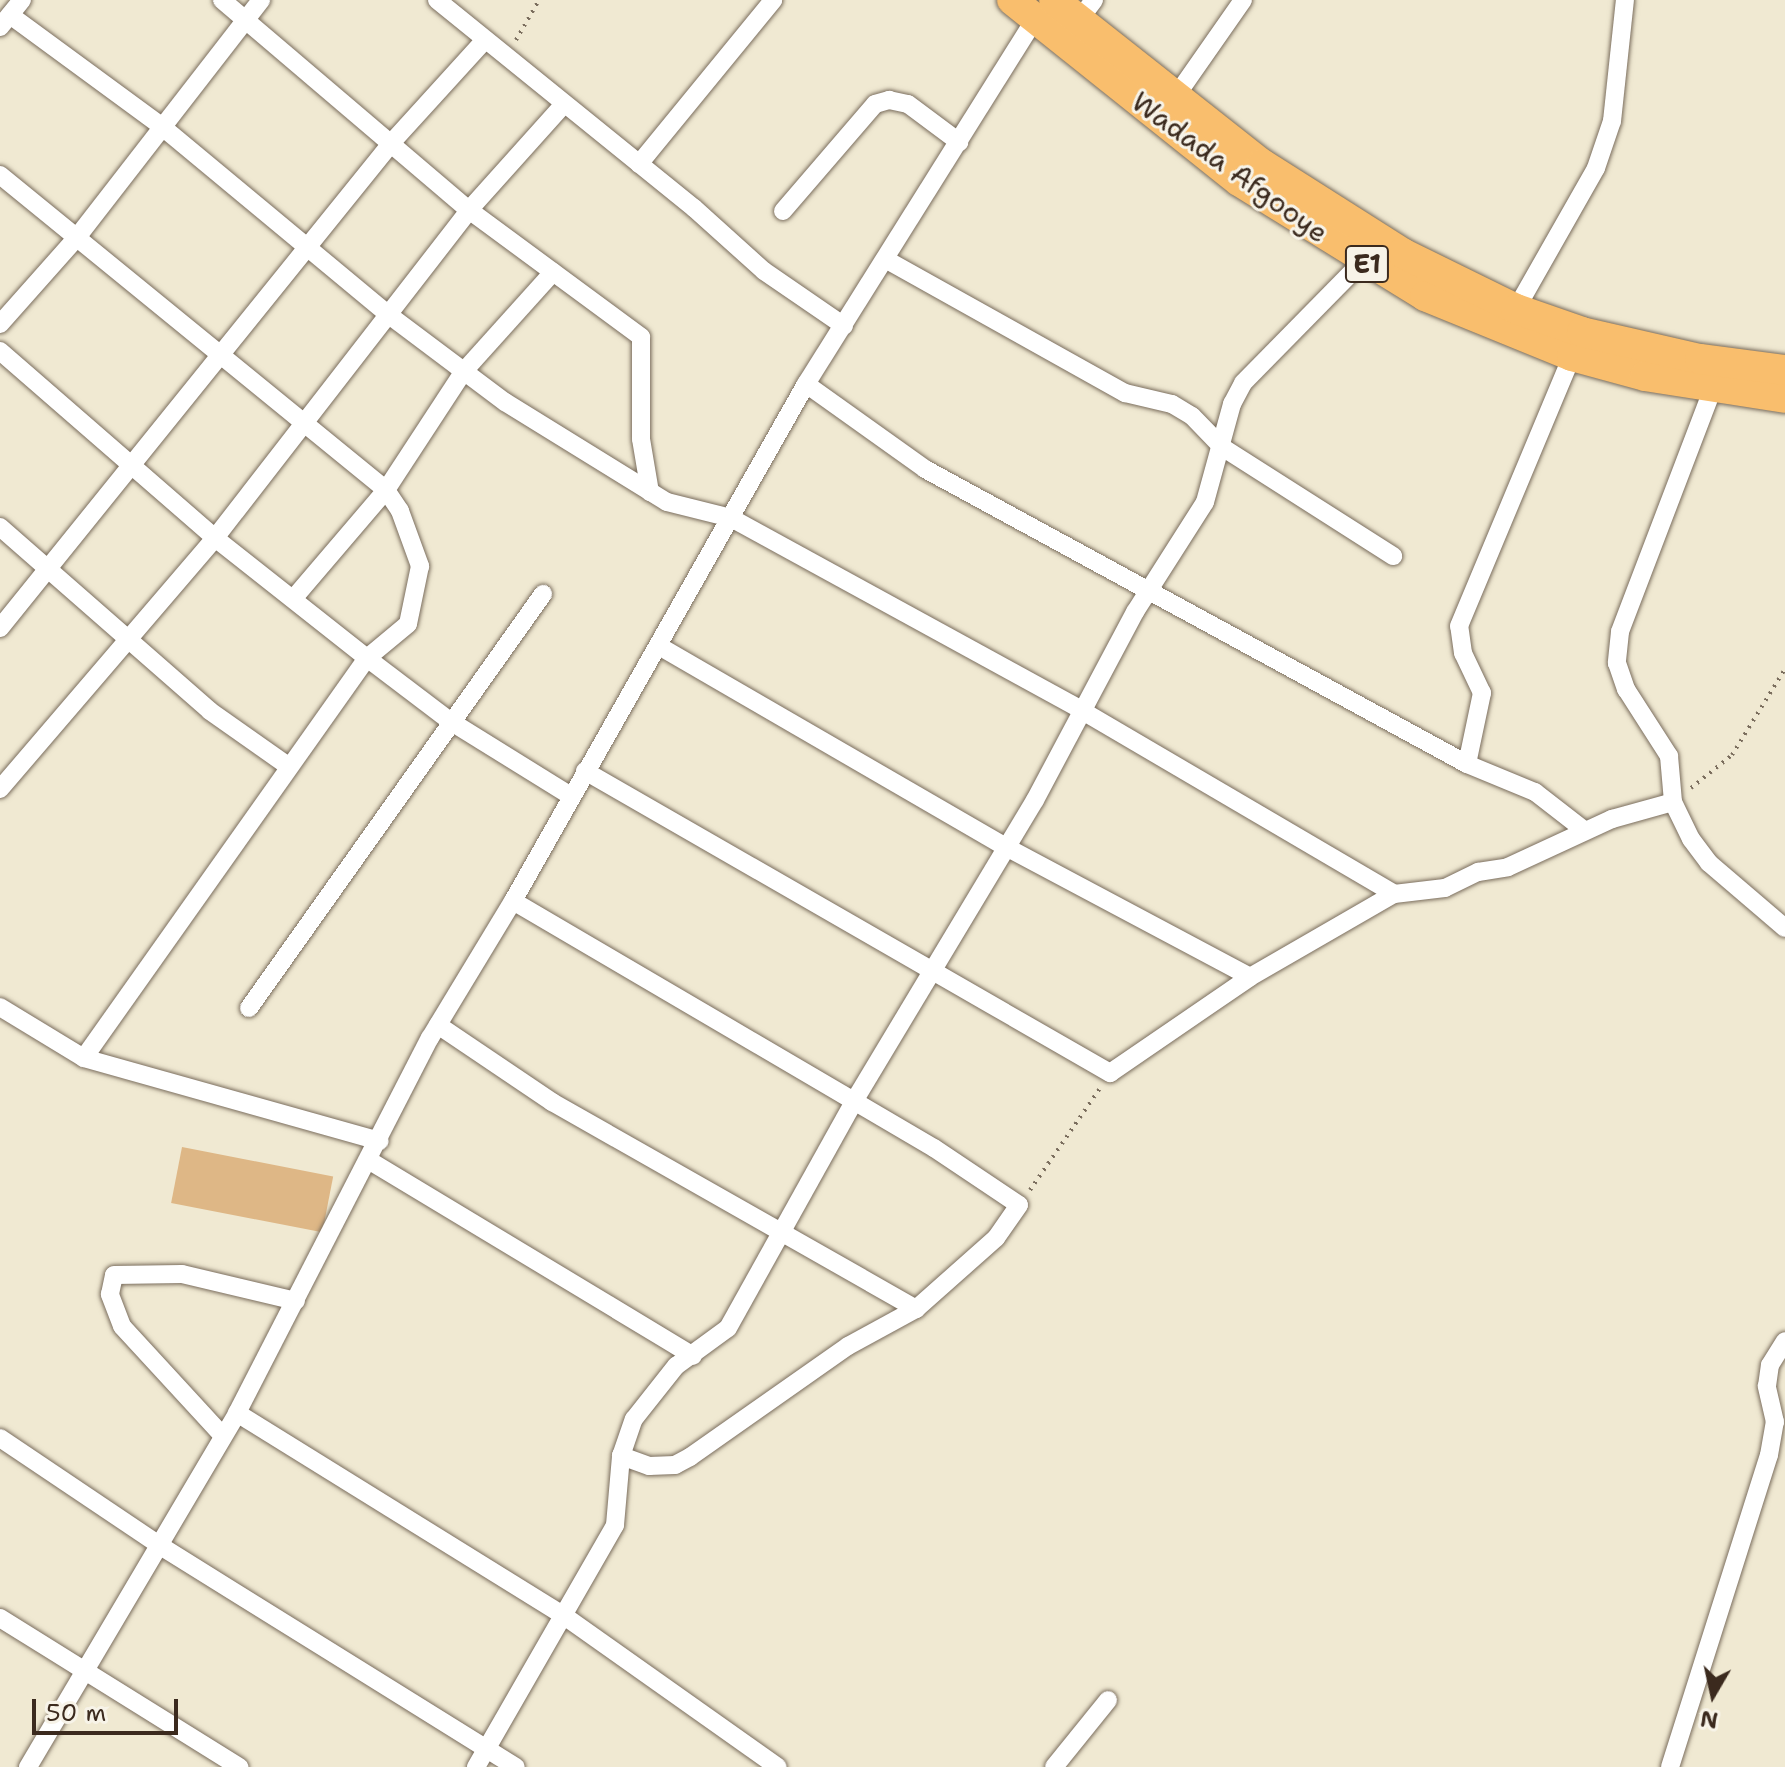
<!DOCTYPE html>
<html>
<head>
<meta charset="utf-8">
<style>
  body { margin:0 }
  #map { position:relative; width:1785px; height:1767px; overflow:hidden; background:#f0e9d2; font-family:"Shantell Sans",sans-serif }
  div>[style] { position:absolute }
  [style*='--x'] { left:calc(var(--x)*1px); top:calc(var(--y)*1px); width:calc(var(--w)*1px); rotate:calc(var(--a)*1deg) }
  .building>* { inset:0; background:#deb786; transform-origin:0 0 }
  .path>* { height:4px; margin-top:-2px; transform-origin:0; background:repeating-linear-gradient(90deg,#7a6d5d 0 2px,transparent 0 8px) }
  .roads { filter:drop-shadow(0 0 2px #7a6d5d) drop-shadow(0 0 2px #7a6d5d) }
  .minor>* { height:18px; margin:-9px; padding:0 9px; transform-origin:9px; border-radius:9px; background:#fff }
  .trunk>* { height:30px; margin:-15px; padding:0 15px; transform-origin:15px; border-radius:15px; background:#f9be6d }
  span { translate:-50% -50%; white-space:nowrap; text-align:center; line-height:1.15; -webkit-text-stroke:6px #f7f3e8; paint-order:stroke }
  .shield-label span { padding:2px 6px; background:#f7f3e8; border:2px solid; border-radius:6px; -webkit-text-stroke-width:0 }
  .shield-label { font-size:26px; color:#3b2a1e; font-weight:700 }
  .street-label { font-size:28px; color:#3b2a1e }
  .north { position:absolute; left:1673px; top:1655px; width:80px; height:80px; -webkit-text-stroke:6px #f7f3e8; paint-order:stroke; rotate:189deg; font-size:22px; font-weight:700; line-height:32px; text-align:center; color:#3b2a1e }
  .north::after { content:''; display:block; margin:auto; width:28px; height:36px; background:#3b2a1e; clip-path:polygon(50% 0,100% 100%,50% 72%,0 100%) }
  .scale { position:absolute; left:32px; top:1699px; width:146px; height:36px; box-sizing:border-box; border:4px solid #3b2a1e; border-top:0; padding-left:10px; font-size:24px; line-height:28px; white-space:nowrap; color:#3b2a1e; -webkit-text-stroke:6px #f7f3e8; paint-order:stroke }
</style>
</head>
<body>
<div id="map">
  <div class="building">
    <div style="left:182px;top:1147px;width:154px;height:57px;rotate:11deg"></div>
  </div>
  <div class="path">
    <div style="--x:516;--y:40;--w:46;--a:-60.1"></div>
    <div style="--x:1691;--y:788;--w:53;--a:-38.8"></div>
    <div style="--x:1732;--y:755;--w:101;--a:-58.4"></div>
    <div style="--x:1030;--y:1190;--w:124;--a:-55.5"></div>
  </div>
  <div class="roads">
    <div class="minor">
      <div style="--x:222;--y:0;--w:324;--a:40.4"></div>
      <div style="--x:469;--y:210;--w:214;--a:36.4"></div>
      <div style="--x:641;--y:337;--w:102;--a:90"></div>
      <div style="--x:641;--y:439;--w:54;--a:80.4"></div>
      <div style="--x:437;--y:0;--w:331;--a:39"></div>
      <div style="--x:694;--y:208;--w:94;--a:42"></div>
      <div style="--x:764;--y:271;--w:97;--a:34.5"></div>
      <div style="--x:10;--y:15;--w:186;--a:36.3"></div>
      <div style="--x:160;--y:125;--w:298;--a:39.7"></div>
      <div style="--x:389;--y:315;--w:145;--a:36.9"></div>
      <div style="--x:505;--y:402;--w:190;--a:31.7"></div>
      <div style="--x:667;--y:502;--w:66;--a:14"></div>
      <div style="--x:731;--y:518;--w:399;--a:28.7"></div>
      <div style="--x:1081;--y:710;--w:363;--a:30.4"></div>
      <div style="--x:1079;--y:20;--w:25;--a:-53"></div>
      <div style="--x:0;--y:27;--w:35;--a:-51"></div>
      <div style="--x:1176;--y:96;--w:117;--a:-55.1"></div>
      <div style="--x:639;--y:164;--w:212;--a:-50.7"></div>
      <div style="--x:0;--y:175;--w:498;--a:39.2"></div>
      <div style="--x:386;--y:490;--w:25;--a:56"></div>
      <div style="--x:400;--y:511;--w:59;--a:70"></div>
      <div style="--x:420;--y:566;--w:59;--a:101.7"></div>
      <div style="--x:408;--y:624;--w:53;--a:140.3"></div>
      <div style="--x:367;--y:658;--w:490;--a:125.3"></div>
      <div style="--x:783;--y:211;--w:141;--a:-49.3"></div>
      <div style="--x:875;--y:104;--w:15;--a:-16"></div>
      <div style="--x:889;--y:100;--w:19;--a:12"></div>
      <div style="--x:908;--y:104;--w:64;--a:36.7"></div>
      <div style="--x:885;--y:259;--w:275;--a:29.2"></div>
      <div style="--x:1125;--y:393;--w:48;--a:13.2"></div>
      <div style="--x:1172;--y:404;--w:23;--a:31"></div>
      <div style="--x:1192;--y:416;--w:43;--a:45.9"></div>
      <div style="--x:1222;--y:447;--w:203;--a:32.5"></div>
      <div style="--x:1516;--y:309;--w:162;--a:-60.4"></div>
      <div style="--x:1596;--y:168;--w:50;--a:-71.2"></div>
      <div style="--x:1612;--y:121;--w:122;--a:-83.9"></div>
      <div style="--x:0;--y:324;--w:118;--a:-48.4"></div>
      <div style="--x:78;--y:236;--w:299;--a:-52.2"></div>
      <div style="--x:0;--y:351;--w:285;--a:41"></div>
      <div style="--x:215;--y:538;--w:194;--a:38.3"></div>
      <div style="--x:367;--y:658;--w:104;--a:37.2"></div>
      <div style="--x:450;--y:721;--w:142;--a:31.8"></div>
      <div style="--x:806;--y:384;--w:146;--a:35.5"></div>
      <div style="--x:925;--y:469;--w:617;--a:28.56"></div>
      <div style="--x:1467;--y:764;--w:74;--a:22.4"></div>
      <div style="--x:1535;--y:792;--w:62;--a:37.8"></div>
      <div style="--x:1713;--y:388;--w:261;--a:110.9"></div>
      <div style="--x:1620;--y:632;--w:31;--a:96"></div>
      <div style="--x:1617;--y:663;--w:28;--a:71"></div>
      <div style="--x:1626;--y:689;--w:80;--a:57.3"></div>
      <div style="--x:1669;--y:756;--w:46;--a:85"></div>
      <div style="--x:1673;--y:802;--w:41;--a:64.1"></div>
      <div style="--x:1691;--y:839;--w:30;--a:53"></div>
      <div style="--x:1709;--y:863;--w:100;--a:40.5"></div>
      <div style="--x:0;--y:527;--w:279;--a:41.2"></div>
      <div style="--x:210;--y:711;--w:95;--a:35.2"></div>
      <div style="--x:293;--y:599;--w:143;--a:-49.5"></div>
      <div style="--x:386;--y:490;--w:142;--a:-56.8"></div>
      <div style="--x:464;--y:371;--w:133;--a:-48"></div>
      <div style="--x:0;--y:628;--w:626;--a:-51.1"></div>
      <div style="--x:393;--y:141;--w:137;--a:-47.7"></div>
      <div style="--x:659;--y:646;--w:401;--a:30.1"></div>
      <div style="--x:1006;--y:847;--w:276;--a:28"></div>
      <div style="--x:1467;--y:764;--w:73;--a:-78.1"></div>
      <div style="--x:1482;--y:693;--w:44;--a:-115.4"></div>
      <div style="--x:1463;--y:653;--w:27;--a:-98"></div>
      <div style="--x:1459;--y:626;--w:293;--a:-67.3"></div>
      <div style="--x:585;--y:771;--w:606;--a:29.91"></div>
      <div style="--x:1110;--y:1073;--w:170;--a:-34.4"></div>
      <div style="--x:1250;--y:977;--w:166;--a:-30"></div>
      <div style="--x:1394;--y:894;--w:51;--a:-6.7"></div>
      <div style="--x:1445;--y:888;--w:37;--a:-26"></div>
      <div style="--x:1478;--y:872;--w:30;--a:-9"></div>
      <div style="--x:1508;--y:867;--w:115;--a:-24.8"></div>
      <div style="--x:1612;--y:819;--w:63;--a:-15.6"></div>
      <div style="--x:0;--y:789;--w:330;--a:-49.4"></div>
      <div style="--x:215;--y:538;--w:415;--a:-52.2"></div>
      <div style="--x:469;--y:210;--w:142;--a:-48.1"></div>
      <div style="--x:513;--y:901;--w:488;--a:30.4"></div>
      <div style="--x:934;--y:1148;--w:102;--a:33.8"></div>
      <div style="--x:1019;--y:1205;--w:40;--a:124.9"></div>
      <div style="--x:996;--y:1238;--w:107;--a:138.4"></div>
      <div style="--x:916;--y:1309;--w:77;--a:151.4"></div>
      <div style="--x:848;--y:1346;--w:193;--a:144.9"></div>
      <div style="--x:690;--y:1457;--w:17;--a:152"></div>
      <div style="--x:675;--y:1465;--w:26;--a:178"></div>
      <div style="--x:649;--y:1466;--w:30;--a:-160"></div>
      <div style="--x:0;--y:1007;--w:98;--a:31.3"></div>
      <div style="--x:84;--y:1058;--w:307;--a:15.7"></div>
      <div style="--x:249;--y:1008;--w:508;--a:-54.62"></div>
      <div style="--x:438;--y:1025;--w:138;--a:34"></div>
      <div style="--x:552;--y:1102;--w:419;--a:29.6"></div>
      <div style="--x:370;--y:1161;--w:377;--a:31.1"></div>
      <div style="--x:237;--y:1413;--w:384;--a:31.8"></div>
      <div style="--x:563;--y:1615;--w:263;--a:35.3"></div>
      <div style="--x:223;--y:1436;--w:149;--a:-132.6"></div>
      <div style="--x:122;--y:1326;--w:34;--a:-111"></div>
      <div style="--x:110;--y:1294;--w:19;--a:-78"></div>
      <div style="--x:114;--y:1275;--w:68;--a:-0.8"></div>
      <div style="--x:182;--y:1274;--w:117;--a:13.3"></div>
      <div style="--x:0;--y:1438;--w:192;--a:33.9"></div>
      <div style="--x:159;--y:1545;--w:420;--a:31.9"></div>
      <div style="--x:0;--y:1618;--w:282;--a:31.9"></div>
      <div style="--x:28;--y:1767;--w:411;--a:-59.4"></div>
      <div style="--x:237;--y:1413;--w:422;--a:-62.8"></div>
      <div style="--x:430;--y:1038;--w:160;--a:-58.8"></div>
      <div style="--x:513;--y:901;--w:594;--a:-60.46"></div>
      <div style="--x:806;--y:384;--w:432;--a:-57.9"></div>
      <div style="--x:476;--y:1767;--w:279;--a:-60.1"></div>
      <div style="--x:615;--y:1525;--w:69;--a:-85"></div>
      <div style="--x:621;--y:1456;--w:39;--a:-71"></div>
      <div style="--x:634;--y:1419;--w:68;--a:-51.6"></div>
      <div style="--x:676;--y:1366;--w:64;--a:-36.2"></div>
      <div style="--x:728;--y:1328;--w:257;--a:-60.9"></div>
      <div style="--x:853;--y:1103;--w:353;--a:-59"></div>
      <div style="--x:1035;--y:800;--w:213;--a:-62"></div>
      <div style="--x:1135;--y:612;--w:130;--a:-57.5"></div>
      <div style="--x:1205;--y:502;--w:102;--a:-74.6"></div>
      <div style="--x:1232;--y:404;--w:24;--a:-62"></div>
      <div style="--x:1243;--y:383;--w:171;--a:-45.5"></div>
      <div style="--x:1054;--y:1767;--w:86;--a:-51.1"></div>
      <div style="--x:1670;--y:1767;--w:327;--a:-72.4"></div>
      <div style="--x:1769;--y:1455;--w:34;--a:-80"></div>
      <div style="--x:1775;--y:1422;--w:37;--a:-103"></div>
      <div style="--x:1767;--y:1386;--w:21;--a:-82"></div>
      <div style="--x:1770;--y:1365;--w:28;--a:-58"></div>
    </div>
    <div class="trunk">
      <div style="--x:1012;--y:0;--w:290;--a:38.6"></div>
      <div style="--x:1239;--y:181;--w:219;--a:31.7"></div>
      <div style="--x:1425;--y:296;--w:159;--a:22.2"></div>
      <div style="--x:1572;--y:356;--w:76;--a:15.3"></div>
      <div style="--x:1645;--y:376;--w:142;--a:8.9"></div>
      <div style="--x:1054;--y:0;--w:265;--a:38.3"></div>
      <div style="--x:1262;--y:164;--w:166;--a:32.4"></div>
      <div style="--x:1402;--y:253;--w:127;--a:26.2"></div>
      <div style="--x:1516;--y:309;--w:70;--a:19.2"></div>
      <div style="--x:1582;--y:332;--w:121;--a:12.9"></div>
      <div style="--x:1700;--y:359;--w:86;--a:7.4"></div>
    </div>
  </div>
  <div class="shield-label">
    <span style="left:1367px;top:264px">E1</span>
  </div>
  <div class="street-label">
    <span style="left:1230px;top:167px;rotate:36deg">Wadada Afgooye</span>
  </div>
  <div class="north">N</div>
  <div class="scale">50 m</div>
</div>
</body>
</html>
